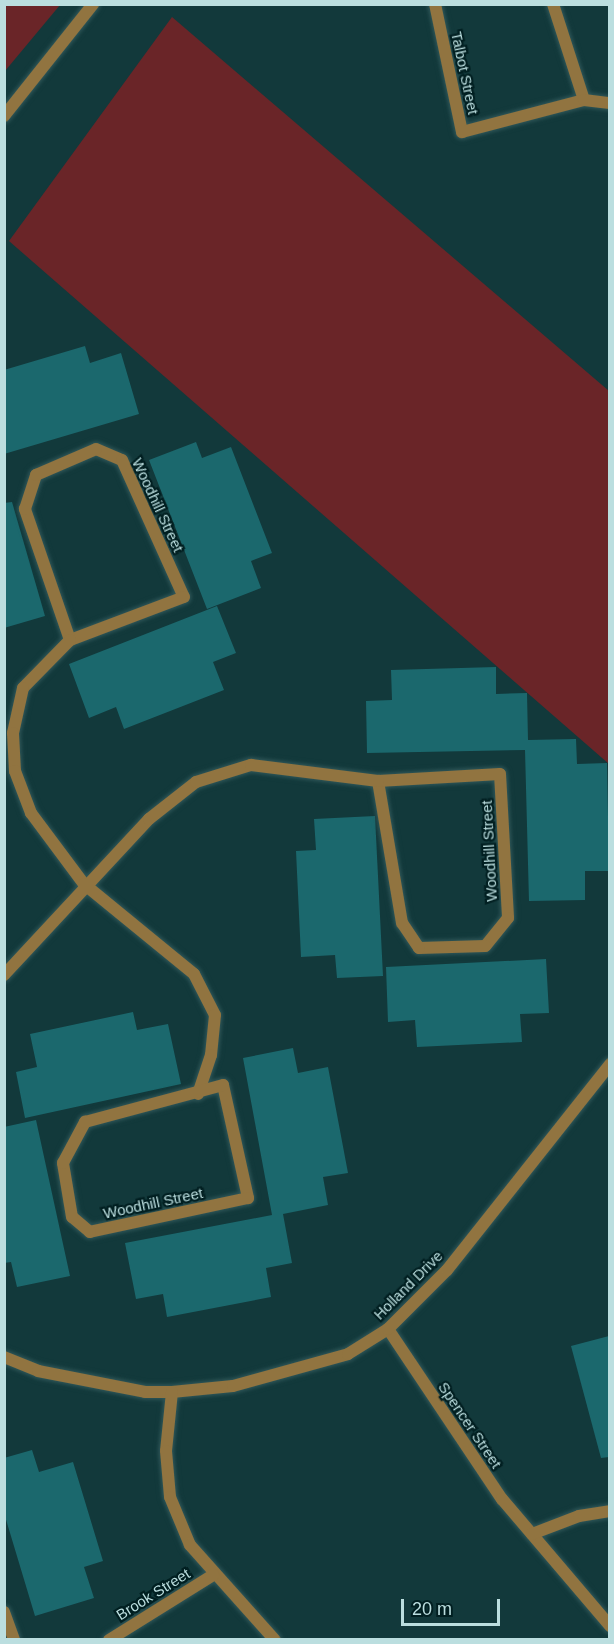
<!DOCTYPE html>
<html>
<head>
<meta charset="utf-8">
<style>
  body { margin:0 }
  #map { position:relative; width:614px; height:1644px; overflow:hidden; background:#12393b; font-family:Arial,sans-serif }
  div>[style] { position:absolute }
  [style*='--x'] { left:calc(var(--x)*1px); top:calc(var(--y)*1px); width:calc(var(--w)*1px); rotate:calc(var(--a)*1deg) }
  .green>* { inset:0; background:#6a2528 }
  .building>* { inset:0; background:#1b686d }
  .roads { filter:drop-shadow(0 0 2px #305759) drop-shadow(0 0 2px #305759) }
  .street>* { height:12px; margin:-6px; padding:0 6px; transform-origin:6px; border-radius:6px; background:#917440 }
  span { translate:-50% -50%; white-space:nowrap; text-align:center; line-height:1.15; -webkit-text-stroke:4.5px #011f21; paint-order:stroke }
  .street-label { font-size:15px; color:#bbdedf }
  .frame { position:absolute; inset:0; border:6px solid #bbdedf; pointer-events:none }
  .scale { position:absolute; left:401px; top:1599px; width:99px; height:27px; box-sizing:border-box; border:3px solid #bbdedf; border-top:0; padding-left:8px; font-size:18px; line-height:21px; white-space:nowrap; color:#bbdedf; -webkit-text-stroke:4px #011f21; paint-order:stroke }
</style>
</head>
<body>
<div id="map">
  <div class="green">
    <div style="clip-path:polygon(5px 4px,60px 5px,5px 71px,4px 5px)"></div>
    <div style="clip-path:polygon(172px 17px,609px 391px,609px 764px,9px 241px)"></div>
  </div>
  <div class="building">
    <div style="clip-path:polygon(85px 346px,90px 363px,121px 353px,139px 414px,4px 454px,4px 370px)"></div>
    <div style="clip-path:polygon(196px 442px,202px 458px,231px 447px,272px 553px,251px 561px,261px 588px,207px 609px,149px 460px)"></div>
    <div style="clip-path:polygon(12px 502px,45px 616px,4px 628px,4px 503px)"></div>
    <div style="clip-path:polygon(217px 606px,236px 653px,213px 662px,224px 690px,124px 729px,116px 707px,89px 718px,69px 664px)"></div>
    <div style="clip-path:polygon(496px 667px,496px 694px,527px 693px,528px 740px,576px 739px,577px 764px,607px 763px,609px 871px,585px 871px,585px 900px,529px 901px,525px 750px,367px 753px,366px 701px,392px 700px,391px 670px)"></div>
    <div style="clip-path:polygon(375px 816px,383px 976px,337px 978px,335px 955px,301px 957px,296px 851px,316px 850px,314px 819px)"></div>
    <div style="clip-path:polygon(546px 959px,549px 1013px,520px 1014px,522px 1042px,417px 1047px,415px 1020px,388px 1022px,386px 967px)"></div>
    <div style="clip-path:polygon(133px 1012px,137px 1030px,168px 1024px,181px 1084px,25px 1118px,16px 1072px,37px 1067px,30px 1034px)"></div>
    <div style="clip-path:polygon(293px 1048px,298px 1073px,328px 1067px,348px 1173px,323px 1177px,328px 1205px,283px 1214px,292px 1263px,266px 1268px,271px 1297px,167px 1317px,163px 1294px,136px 1299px,125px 1243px,272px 1215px,243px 1058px)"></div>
    <div style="clip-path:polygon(36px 1120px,70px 1276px,17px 1287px,11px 1262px,4px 1263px,4px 1127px)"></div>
    <div style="clip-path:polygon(609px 1336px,609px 1457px,601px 1458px,571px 1346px)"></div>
    <div style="clip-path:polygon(32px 1450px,39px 1472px,73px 1462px,103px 1561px,84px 1567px,94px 1598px,35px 1616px,4px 1513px,4px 1458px)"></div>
  </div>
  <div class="roads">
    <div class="street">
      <div style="--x:435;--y:4;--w:131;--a:78.1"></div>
      <div style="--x:462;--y:132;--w:126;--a:-14.7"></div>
      <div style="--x:584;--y:100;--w:101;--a:-107.9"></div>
      <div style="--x:584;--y:100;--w:26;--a:7"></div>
      <div style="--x:4;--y:116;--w:143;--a:-51.5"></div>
      <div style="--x:96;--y:449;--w:28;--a:23"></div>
      <div style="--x:122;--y:460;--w:150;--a:65.7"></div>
      <div style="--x:184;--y:597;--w:122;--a:159.3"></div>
      <div style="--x:70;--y:640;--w:139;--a:-109"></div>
      <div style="--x:25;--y:509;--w:36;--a:-72"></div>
      <div style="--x:36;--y:475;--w:65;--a:-23.4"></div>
      <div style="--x:70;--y:640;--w:67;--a:134.4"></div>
      <div style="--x:23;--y:688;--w:46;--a:102.5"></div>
      <div style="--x:13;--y:733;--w:38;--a:87"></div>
      <div style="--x:15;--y:771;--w:45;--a:69.1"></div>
      <div style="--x:31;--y:813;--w:89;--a:53.3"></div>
      <div style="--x:84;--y:884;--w:142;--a:39.3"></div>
      <div style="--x:194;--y:974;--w:46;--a:62.9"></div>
      <div style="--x:215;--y:1015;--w:40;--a:95.7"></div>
      <div style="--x:211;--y:1055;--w:41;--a:108.4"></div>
      <div style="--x:500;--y:774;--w:144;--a:86.8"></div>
      <div style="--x:508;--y:918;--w:36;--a:129"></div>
      <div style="--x:485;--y:946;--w:66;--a:178.3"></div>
      <div style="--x:419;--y:948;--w:30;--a:-124"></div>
      <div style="--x:402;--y:923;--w:144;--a:-99.6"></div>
      <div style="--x:378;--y:781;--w:122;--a:-3.3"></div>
      <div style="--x:4;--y:975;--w:213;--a:-47.1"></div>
      <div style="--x:149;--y:819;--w:60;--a:-38.2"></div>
      <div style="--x:196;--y:782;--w:58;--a:-17.2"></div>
      <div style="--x:251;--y:765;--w:128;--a:7.2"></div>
      <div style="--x:223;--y:1085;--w:116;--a:77.5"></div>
      <div style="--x:248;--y:1198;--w:162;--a:167.9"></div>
      <div style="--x:90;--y:1232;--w:23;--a:-140"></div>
      <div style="--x:72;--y:1217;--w:55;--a:-99.5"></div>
      <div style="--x:63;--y:1163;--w:47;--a:-61.8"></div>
      <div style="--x:85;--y:1122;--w:143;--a:-15"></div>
      <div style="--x:388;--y:1329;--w:205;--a:56.2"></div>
      <div style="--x:502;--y:1499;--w:167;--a:49.6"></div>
      <div style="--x:4;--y:1357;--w:37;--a:22"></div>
      <div style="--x:38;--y:1371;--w:109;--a:11.1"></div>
      <div style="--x:145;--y:1392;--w:27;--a:0"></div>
      <div style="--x:172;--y:1392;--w:61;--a:-5.6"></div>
      <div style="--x:233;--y:1386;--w:119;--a:-15.5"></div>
      <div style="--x:348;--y:1354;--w:47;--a:-32"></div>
      <div style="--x:388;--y:1329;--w:83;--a:-45"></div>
      <div style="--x:447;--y:1270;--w:263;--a:-51.6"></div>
      <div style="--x:172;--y:1392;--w:59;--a:95.8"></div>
      <div style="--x:166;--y:1451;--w:46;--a:85"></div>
      <div style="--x:170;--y:1497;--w:52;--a:67.4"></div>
      <div style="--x:190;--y:1545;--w:127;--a:48.2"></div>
      <div style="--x:532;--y:1534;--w:50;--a:-21"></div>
      <div style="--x:579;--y:1516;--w:31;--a:-9"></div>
      <div style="--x:4;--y:1612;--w:30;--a:70"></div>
      <div style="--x:109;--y:1640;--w:123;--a:-32"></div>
    </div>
  </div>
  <div class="street-label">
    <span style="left:465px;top:73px;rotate:78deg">Talbot Street</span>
    <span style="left:158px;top:505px;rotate:65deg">Woodhill Street</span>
    <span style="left:489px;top:851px;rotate:-93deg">Woodhill Street</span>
    <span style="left:153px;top:1203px;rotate:-12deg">Woodhill Street</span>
    <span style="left:408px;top:1285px;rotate:-45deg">Holland Drive</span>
    <span style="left:470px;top:1425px;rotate:56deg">Spencer Street</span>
    <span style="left:153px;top:1594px;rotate:-32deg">Brook Street</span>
  </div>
  <div class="frame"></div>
  <div class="scale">20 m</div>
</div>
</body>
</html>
